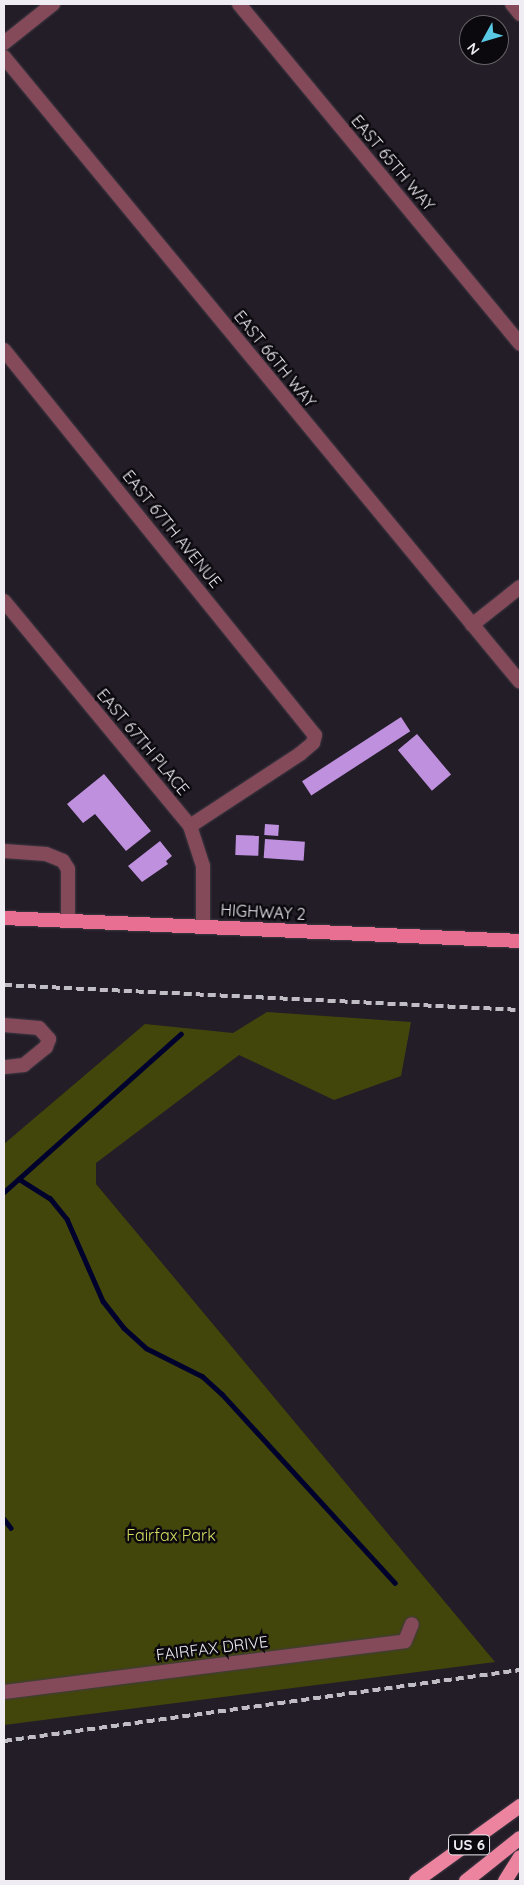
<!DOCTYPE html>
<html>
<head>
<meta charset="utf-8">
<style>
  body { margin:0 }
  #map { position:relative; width:524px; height:1885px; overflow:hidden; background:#231d28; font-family:Quicksand,sans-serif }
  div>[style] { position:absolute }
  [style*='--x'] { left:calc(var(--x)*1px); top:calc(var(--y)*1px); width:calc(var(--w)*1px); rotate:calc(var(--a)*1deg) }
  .green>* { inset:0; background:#43460b }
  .stream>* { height:4.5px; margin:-2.25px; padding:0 2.25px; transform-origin:2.25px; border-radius:2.25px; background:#00002c }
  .building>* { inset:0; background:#be90de; transform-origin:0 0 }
  .roads { filter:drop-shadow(0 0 1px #403a44) drop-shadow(0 0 1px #403a44) }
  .minor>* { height:14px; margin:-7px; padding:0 7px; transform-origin:7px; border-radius:7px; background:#844a59 }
  .tertiary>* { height:14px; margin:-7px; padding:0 7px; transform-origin:7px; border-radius:7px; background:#844a59 }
  .primary>* { height:14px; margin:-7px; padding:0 7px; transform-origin:7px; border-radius:7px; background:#e86f92 }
  .trunk>* { height:14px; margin:-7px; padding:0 7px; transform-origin:7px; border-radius:7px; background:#ec84a0 }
  .rail>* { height:4px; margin-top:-2px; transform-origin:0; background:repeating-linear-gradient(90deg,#c1bdc5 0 8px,transparent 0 12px) }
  span { translate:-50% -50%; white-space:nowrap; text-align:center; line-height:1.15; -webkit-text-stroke:5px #0b090d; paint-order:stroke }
  .shield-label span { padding:1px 4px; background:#0b090d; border:1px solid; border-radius:4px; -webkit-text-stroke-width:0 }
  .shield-label { font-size:15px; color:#f0ecf3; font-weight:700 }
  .street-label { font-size:16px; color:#f0ecf3 }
  .park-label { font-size:16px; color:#d6df60 }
  .frame { position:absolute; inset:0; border:5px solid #f0ecf3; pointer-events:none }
  .north { position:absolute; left:459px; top:15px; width:50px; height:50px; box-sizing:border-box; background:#0b090d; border:1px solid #676469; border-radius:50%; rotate:231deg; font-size:14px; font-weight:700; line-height:20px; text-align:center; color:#f0ecf3 }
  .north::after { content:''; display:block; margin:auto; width:18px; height:22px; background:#58c8e4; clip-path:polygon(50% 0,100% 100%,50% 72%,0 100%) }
</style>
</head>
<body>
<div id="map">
  <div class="green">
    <div style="clip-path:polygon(267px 1012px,411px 1022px,401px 1076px,334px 1100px,239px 1055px,96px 1163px,96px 1184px,495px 1662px,4px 1725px,4px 1144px,145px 1024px,233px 1033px)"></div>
  </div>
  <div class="stream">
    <div style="--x:19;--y:1179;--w:36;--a:32"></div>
    <div style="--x:50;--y:1198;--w:27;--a:51"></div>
    <div style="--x:67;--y:1219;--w:90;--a:66.3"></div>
    <div style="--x:103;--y:1301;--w:34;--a:52"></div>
    <div style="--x:124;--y:1328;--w:30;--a:42"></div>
    <div style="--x:146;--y:1348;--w:63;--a:26.6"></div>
    <div style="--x:202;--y:1376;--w:27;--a:42"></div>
    <div style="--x:222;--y:1394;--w:256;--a:47.5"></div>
    <div style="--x:4;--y:1192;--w:237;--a:-41.8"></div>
    <div style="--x:4;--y:1519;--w:11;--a:52"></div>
  </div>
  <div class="building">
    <div style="left:401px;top:717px;width:17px;height:118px;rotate:57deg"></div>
    <div style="left:417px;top:734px;width:53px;height:25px;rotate:50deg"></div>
    <div style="clip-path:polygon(104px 774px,151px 831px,126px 851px,95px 814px,83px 823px,67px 804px)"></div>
    <div style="left:265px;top:824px;width:14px;height:11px;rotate:4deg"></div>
    <div style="left:236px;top:835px;width:23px;height:20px;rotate:2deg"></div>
    <div style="left:265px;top:839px;width:40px;height:19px;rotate:4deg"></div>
    <div style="clip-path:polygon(160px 841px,172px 856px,166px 861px,168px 864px,142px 882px,128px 866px)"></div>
  </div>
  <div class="roads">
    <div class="minor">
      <div style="--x:239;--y:4;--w:441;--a:50.4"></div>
      <div style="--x:512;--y:4;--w:13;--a:51"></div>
      <div style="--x:4;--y:57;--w:810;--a:50.46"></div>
      <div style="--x:4;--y:350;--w:495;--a:51.1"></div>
      <div style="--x:315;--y:735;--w:8;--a:104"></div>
      <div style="--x:313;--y:743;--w:17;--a:140"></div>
      <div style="--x:300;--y:754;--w:131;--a:146.8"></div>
      <div style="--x:4;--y:601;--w:292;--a:50.4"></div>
      <div style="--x:190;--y:826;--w:42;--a:72"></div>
      <div style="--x:203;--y:866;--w:61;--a:90"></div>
      <div style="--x:472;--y:625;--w:61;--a:-38.4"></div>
      <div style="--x:4;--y:851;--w:42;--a:4.1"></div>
      <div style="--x:46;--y:854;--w:18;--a:22"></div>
      <div style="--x:63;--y:861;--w:9;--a:58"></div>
      <div style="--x:68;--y:869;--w:52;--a:90"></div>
      <div style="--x:4;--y:1025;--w:35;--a:5"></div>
      <div style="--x:39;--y:1028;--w:15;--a:48"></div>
      <div style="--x:49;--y:1039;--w:9;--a:111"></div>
      <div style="--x:46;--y:1047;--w:28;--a:141"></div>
      <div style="--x:24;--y:1065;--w:20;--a:174"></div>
      <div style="--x:4;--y:1692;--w:404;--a:-7.2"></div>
      <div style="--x:405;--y:1641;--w:18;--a:-68"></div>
    </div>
    <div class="tertiary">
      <div style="--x:4;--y:43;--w:63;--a:-38.5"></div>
    </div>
    <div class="primary">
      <div style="--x:4;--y:918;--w:517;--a:2.55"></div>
    </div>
    <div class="trunk">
      <div style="--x:416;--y:1881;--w:128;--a:-35.8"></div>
      <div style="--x:466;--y:1881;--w:69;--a:-38.5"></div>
      <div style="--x:505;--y:1881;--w:28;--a:-58"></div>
    </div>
  </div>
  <div class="rail">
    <div style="--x:4;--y:985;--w:517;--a:2.77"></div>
    <div style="--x:4;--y:1741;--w:521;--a:-7.83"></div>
  </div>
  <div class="shield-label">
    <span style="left:469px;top:1845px">US 6</span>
  </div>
  <div class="street-label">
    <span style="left:393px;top:163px;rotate:50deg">EAST 65TH WAY</span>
    <span style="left:275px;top:359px;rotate:51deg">EAST 66TH WAY</span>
    <span style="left:172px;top:529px;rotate:51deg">EAST 67TH AVENUE</span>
    <span style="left:143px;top:742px;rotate:50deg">EAST 67TH PLACE</span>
    <span style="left:263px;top:912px;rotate:3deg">HIGHWAY 2</span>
    <span style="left:212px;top:1648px;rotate:-7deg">FAIRFAX DRIVE</span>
  </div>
  <div class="park-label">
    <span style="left:171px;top:1535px">Fairfax Park</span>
  </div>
  <div class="frame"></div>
  <div class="north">N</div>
</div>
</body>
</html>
